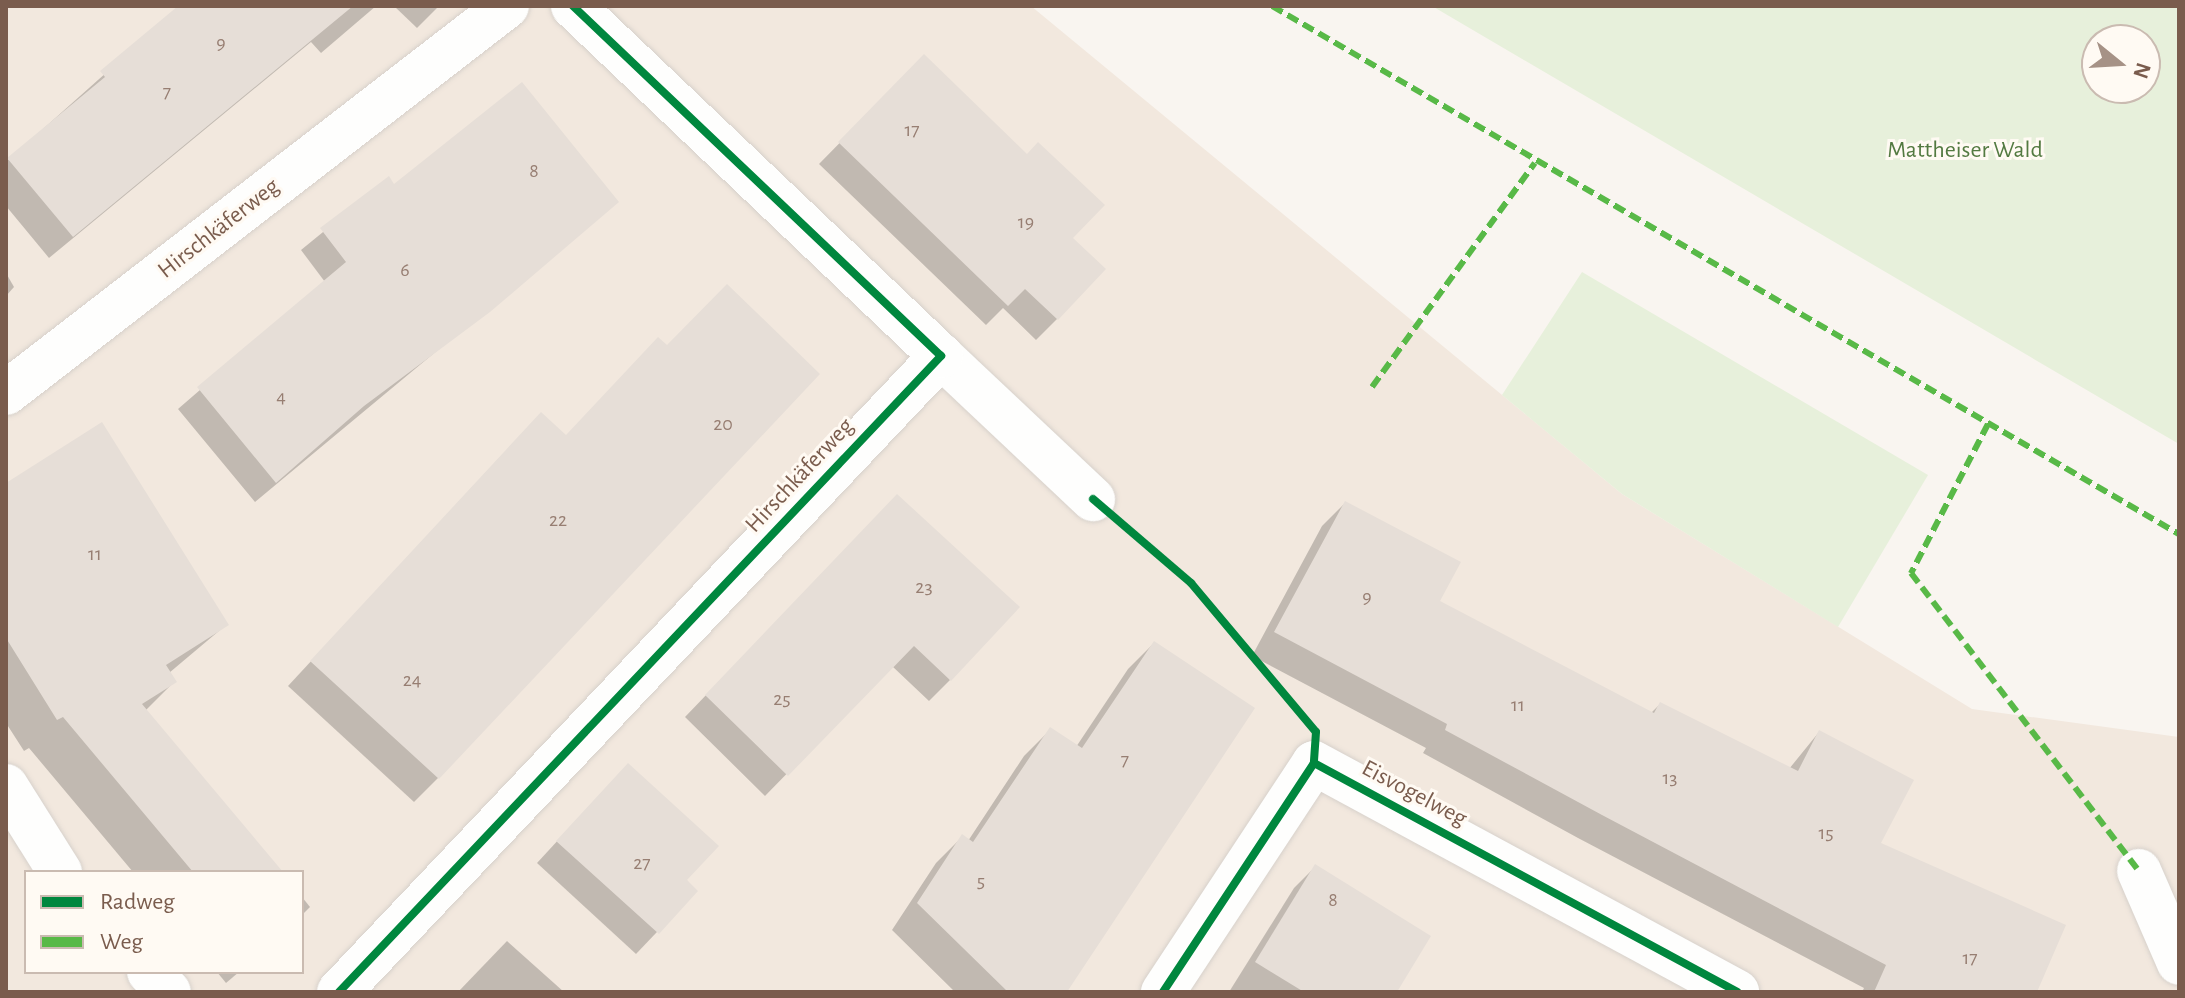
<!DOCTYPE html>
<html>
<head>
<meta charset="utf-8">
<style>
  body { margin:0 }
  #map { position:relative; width:2185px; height:998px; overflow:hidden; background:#f9f5f0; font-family:"Alegreya Sans",sans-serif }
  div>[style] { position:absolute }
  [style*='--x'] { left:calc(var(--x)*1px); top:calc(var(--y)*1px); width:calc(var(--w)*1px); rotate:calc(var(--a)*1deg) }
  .residential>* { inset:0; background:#f2e8de }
  .green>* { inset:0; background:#e7f0db }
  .shadow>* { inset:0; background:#0003 }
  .building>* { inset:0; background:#e6ded7 }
  .roads { filter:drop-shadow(0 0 2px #d7d1cb) drop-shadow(0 0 2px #d7d1cb) }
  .minor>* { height:44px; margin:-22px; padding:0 22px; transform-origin:22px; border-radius:22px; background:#fefefd }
  .quiet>* { height:6px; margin-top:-3px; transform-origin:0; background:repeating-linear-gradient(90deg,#58b947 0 12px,transparent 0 18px) }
  .cycleway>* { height:8px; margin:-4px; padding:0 4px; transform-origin:4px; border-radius:4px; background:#00873e }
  span { translate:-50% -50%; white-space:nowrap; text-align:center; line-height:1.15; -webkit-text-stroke:6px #fffaf3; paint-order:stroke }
  .number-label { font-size:20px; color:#977e72 }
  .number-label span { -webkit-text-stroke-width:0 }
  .park-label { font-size:24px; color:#537a41 }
  .street-label { font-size:24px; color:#7a5c4d }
  .frame { position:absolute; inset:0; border:8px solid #7a5c4d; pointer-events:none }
  .legend { position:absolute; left:24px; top:870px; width:280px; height:104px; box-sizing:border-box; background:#fffaf3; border:2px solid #cabbb1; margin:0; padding:10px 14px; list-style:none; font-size:24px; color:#7a5c4d }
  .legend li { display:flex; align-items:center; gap:16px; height:40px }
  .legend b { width:40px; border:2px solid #cabbb1 }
  .north { position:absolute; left:2081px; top:24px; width:80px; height:80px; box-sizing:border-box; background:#fffaf3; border:2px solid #cabbb1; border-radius:50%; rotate:108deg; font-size:22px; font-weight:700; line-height:32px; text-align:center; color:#7a5c4d }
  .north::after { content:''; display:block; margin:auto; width:28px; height:36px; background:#a69286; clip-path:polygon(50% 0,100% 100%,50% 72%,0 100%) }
</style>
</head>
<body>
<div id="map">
  <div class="residential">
    <div style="clip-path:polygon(evenodd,6px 6px,1031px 6px,1622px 494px,1972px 709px,2179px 737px,2179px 992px,6px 992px,6px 6px,26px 872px,302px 872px,302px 972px,26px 972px,26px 872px)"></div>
  </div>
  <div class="green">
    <div style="clip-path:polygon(evenodd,1432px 6px,2179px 6px,2179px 444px,2143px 423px,1432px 6px,2097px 40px,2145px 40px,2145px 88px,2097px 88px,2097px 40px)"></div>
    <div style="clip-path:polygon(1582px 272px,1928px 475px,1838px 627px,1622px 494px,1502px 395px)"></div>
  </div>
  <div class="shadow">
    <div style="clip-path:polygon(181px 6px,376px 6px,321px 53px,311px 42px,49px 258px,6px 206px,6px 162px)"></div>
    <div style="clip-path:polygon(394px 6px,439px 6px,417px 28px)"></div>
    <div style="clip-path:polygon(924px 57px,1070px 238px,1057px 319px,1036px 340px,1003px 308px,986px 325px,819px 164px)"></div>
    <div style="clip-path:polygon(388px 179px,394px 187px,616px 202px,255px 502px,178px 409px,325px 282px,301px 250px)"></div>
    <div style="clip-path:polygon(6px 273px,14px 287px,6px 296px)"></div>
    <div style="clip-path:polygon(565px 437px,438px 778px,414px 802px,288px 686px,517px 439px)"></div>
    <div style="clip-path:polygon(6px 485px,226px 625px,169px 673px,174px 682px,145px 711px,281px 872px,133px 872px,29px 748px,24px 751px,6px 723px)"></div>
    <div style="clip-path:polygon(1345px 503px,1437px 602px,1651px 713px,1660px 704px,1789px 769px,1819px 732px,1878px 844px,2034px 992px,1862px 992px,1864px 988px,1578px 838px,1423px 753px,1426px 748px,1252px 656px,1322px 526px)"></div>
    <div style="clip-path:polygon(876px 518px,950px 680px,929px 701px,892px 666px,765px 796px,685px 717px)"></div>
    <div style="clip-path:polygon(1154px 643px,1064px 992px,955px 992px,892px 930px,936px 863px,962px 837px,968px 841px,1024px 756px,1051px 729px,1076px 747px,1128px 669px)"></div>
    <div style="clip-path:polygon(607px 787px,696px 891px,636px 954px,537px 863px)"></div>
    <div style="clip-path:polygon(1315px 867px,1394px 992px,1229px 992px,1294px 888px)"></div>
    <div style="clip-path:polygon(302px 897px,310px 907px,302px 915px)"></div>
    <div style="clip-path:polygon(507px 941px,564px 992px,458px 992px)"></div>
    <div style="clip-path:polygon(217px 972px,239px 972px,226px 983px)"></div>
  </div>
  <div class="building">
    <div style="clip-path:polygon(178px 6px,353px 6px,73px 237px,7px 158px,105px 77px,100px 71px)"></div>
    <div style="clip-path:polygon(924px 54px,1027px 154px,1038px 142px,1105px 205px,1073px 238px,1106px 269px,1058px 320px,1025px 289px,1008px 306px,838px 142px)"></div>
    <div style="clip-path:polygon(522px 82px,619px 202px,490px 312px,364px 406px,276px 483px,197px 387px,346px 262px,320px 228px,389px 176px,394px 184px)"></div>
    <div style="clip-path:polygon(727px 284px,820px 374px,439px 779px,310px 661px,541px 412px,566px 435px,658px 337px,667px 345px)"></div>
    <div style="clip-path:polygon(102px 422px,229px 625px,166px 665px,177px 682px,142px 704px,283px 872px,193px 872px,63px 717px,57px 720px,6px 638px,6px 483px)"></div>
    <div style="clip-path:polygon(897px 494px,1020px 607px,951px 681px,914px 646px,788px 776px,705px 695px)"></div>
    <div style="clip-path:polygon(1345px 501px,1461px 562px,1440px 601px,1654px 713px,1660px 702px,1798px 771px,1819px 730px,1914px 780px,1881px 843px,2066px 925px,2037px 992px,1874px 992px,1886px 965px,1602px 815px,1445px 730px,1447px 724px,1274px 632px)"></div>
    <div style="clip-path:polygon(1154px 641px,1255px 708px,1067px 992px,1008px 992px,917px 903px,962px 834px,973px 842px,1050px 727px,1082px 748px)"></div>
    <div style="clip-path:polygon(628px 763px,719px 846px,687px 880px,698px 891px,659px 934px,556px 841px)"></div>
    <div style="clip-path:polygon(1315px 864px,1431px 936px,1397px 992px,1304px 992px,1255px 962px)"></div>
  </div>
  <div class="roads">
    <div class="minor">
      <div style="--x:941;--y:356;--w:209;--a:43.3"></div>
      <div style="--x:6;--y:393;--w:633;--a:-37.68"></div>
      <div style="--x:6;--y:786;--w:102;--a:57.9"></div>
      <div style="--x:2139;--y:871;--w:100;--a:66.5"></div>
      <div style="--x:149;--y:972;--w:28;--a:45"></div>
      <div style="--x:339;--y:992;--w:876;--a:-46.57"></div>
      <div style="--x:941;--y:356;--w:508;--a:-136.44"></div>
      <div style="--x:1163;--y:992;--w:274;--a:-56.6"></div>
      <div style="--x:1314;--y:763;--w:481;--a:28.4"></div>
    </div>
  </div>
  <div class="quiet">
    <div style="--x:1272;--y:6;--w:1049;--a:30.21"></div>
    <div style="--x:1372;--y:387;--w:277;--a:-54"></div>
    <div style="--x:1988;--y:424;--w:168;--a:117.3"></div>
    <div style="--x:1911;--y:573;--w:375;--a:52.6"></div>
  </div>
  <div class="cycleway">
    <div style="--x:1093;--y:499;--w:129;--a:40.6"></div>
    <div style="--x:1191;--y:583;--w:194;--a:50"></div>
    <div style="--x:1316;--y:732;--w:31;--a:94"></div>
    <div style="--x:339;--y:992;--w:876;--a:-46.57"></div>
    <div style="--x:941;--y:356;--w:508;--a:-136.44"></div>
    <div style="--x:1163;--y:992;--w:274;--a:-56.6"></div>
    <div style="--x:1314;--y:763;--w:481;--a:28.4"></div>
  </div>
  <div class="number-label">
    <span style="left:221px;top:43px">9</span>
    <span style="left:167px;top:92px">7</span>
    <span style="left:912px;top:130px">17</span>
    <span style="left:534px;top:171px">8</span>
    <span style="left:1026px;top:222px">19</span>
    <span style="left:405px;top:270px">6</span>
    <span style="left:281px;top:397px">4</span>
    <span style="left:723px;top:424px">20</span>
    <span style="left:558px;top:520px">22</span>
    <span style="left:95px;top:554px">11</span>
    <span style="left:924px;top:587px">23</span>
    <span style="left:1367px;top:597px">9</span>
    <span style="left:412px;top:680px">24</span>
    <span style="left:782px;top:699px">25</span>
    <span style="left:1518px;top:705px">11</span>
    <span style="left:1125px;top:760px">7</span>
    <span style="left:1670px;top:778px">13</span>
    <span style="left:1826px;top:833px">15</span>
    <span style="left:642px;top:863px">27</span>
    <span style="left:981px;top:881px">5</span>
    <span style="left:1333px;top:900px">8</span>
    <span style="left:1970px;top:958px">17</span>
  </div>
  <div class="park-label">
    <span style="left:1965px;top:151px">Mattheiser Wald</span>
  </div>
  <div class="street-label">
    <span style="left:219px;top:229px;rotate:-38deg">Hirschkäferweg</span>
    <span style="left:800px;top:476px;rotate:-47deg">Hirschkäferweg</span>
    <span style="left:1414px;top:794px;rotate:28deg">Eisvogelweg</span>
  </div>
  <div class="frame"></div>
  <ul class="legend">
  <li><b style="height:10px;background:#00873e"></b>Radweg</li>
  <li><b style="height:10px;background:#58b947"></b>Weg</li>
  </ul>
  <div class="north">N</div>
</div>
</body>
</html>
